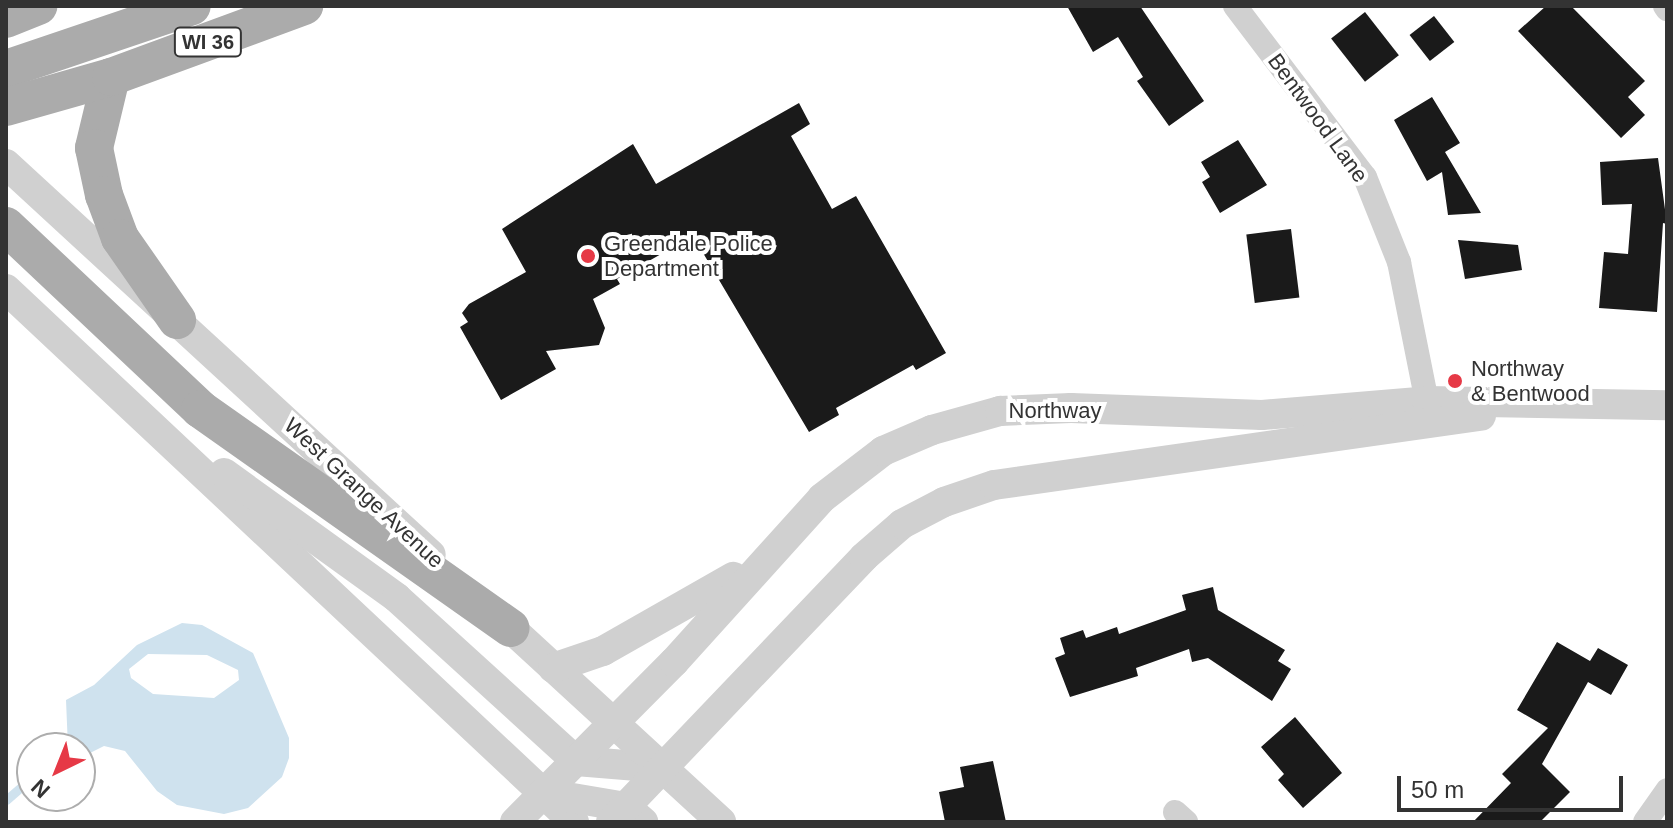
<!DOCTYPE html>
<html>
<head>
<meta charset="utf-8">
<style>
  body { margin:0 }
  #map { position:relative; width:1673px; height:828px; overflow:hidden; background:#fff; font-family:Arial,sans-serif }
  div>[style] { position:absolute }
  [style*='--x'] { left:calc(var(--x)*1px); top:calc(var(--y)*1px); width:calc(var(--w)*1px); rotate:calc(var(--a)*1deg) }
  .water>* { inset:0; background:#cfe2ee }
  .stream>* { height:9px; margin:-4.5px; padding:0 4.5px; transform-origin:4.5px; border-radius:4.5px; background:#cfe2ee }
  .building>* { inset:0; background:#1a1a1a; transform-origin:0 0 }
  .minor>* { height:24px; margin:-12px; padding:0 12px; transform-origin:12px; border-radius:12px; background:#d0d0d0 }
  .tertiary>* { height:30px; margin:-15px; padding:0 15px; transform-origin:15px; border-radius:15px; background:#d0d0d0 }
  .primary>* { height:38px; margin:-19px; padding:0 19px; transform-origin:19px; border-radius:19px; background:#ababab }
  .dots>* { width:22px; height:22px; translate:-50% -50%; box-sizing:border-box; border:4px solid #fff; border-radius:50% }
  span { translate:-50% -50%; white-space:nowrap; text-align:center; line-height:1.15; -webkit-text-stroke:8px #fff; paint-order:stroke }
  .shield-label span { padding:2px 6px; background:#fff; border:2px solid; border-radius:6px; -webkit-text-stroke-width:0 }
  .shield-label { font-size:20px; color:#333; font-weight:700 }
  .street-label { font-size:22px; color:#333 }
  .poi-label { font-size:22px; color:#333 }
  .left { translate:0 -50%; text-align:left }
  .frame { position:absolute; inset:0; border:8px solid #333; pointer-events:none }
  .north { position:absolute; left:16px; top:732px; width:80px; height:80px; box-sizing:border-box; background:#fff; border:2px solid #adadad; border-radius:50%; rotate:223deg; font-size:22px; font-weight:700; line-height:32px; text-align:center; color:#333 }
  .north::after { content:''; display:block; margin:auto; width:28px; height:36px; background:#e63946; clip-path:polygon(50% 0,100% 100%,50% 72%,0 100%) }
  .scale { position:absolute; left:1397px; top:776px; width:226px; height:36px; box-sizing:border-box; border:4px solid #333; border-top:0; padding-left:10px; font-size:24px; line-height:28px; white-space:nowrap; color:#333; -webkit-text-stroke:6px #fff; paint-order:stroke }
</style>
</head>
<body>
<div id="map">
  <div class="water">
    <div style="clip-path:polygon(evenodd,182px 623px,202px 625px,253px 653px,289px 738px,289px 758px,282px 777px,248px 808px,224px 814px,177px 805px,157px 791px,125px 751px,104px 746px,80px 758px,80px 748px,68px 748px,66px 700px,94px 685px,137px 645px,182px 623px,148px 654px,207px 655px,238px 670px,239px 680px,214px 698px,153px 694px,131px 678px,129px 669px,148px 654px)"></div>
  </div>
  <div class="stream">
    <div style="--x:6;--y:800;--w:35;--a:-41"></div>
  </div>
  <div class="building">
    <div style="clip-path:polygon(1067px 6px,1140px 6px,1204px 101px,1169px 126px,1137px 81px,1143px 77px,1118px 37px,1093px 52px)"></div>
    <div style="clip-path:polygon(1546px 6px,1571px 6px,1645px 81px,1628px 97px,1645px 115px,1621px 138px,1518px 31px)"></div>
    <div style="left:1365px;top:12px;width:55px;height:43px;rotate:52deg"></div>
    <div style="left:1434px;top:16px;width:33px;height:31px;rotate:52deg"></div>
    <div style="clip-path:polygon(1432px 97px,1460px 143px,1445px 152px,1481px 213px,1448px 215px,1442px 172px,1427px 181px,1394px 120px)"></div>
    <div style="clip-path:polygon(799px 103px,810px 124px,791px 136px,832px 209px,856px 196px,946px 353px,916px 370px,913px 365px,836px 408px,839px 415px,809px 432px,693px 236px,617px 279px,620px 284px,593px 299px,605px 328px,599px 345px,546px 351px,556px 369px,501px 400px,460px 327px,468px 322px,462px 313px,469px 304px,526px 272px,502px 229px,633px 144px,656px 184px)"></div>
    <div style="clip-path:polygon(1238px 140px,1267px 185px,1220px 213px,1202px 182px,1210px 177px,1201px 162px)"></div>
    <div style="clip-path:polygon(1658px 158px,1667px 224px,1663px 223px,1657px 312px,1599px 308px,1604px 252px,1628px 254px,1632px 204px,1602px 205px,1600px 162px)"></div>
    <div style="left:1291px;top:229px;width:69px;height:45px;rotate:83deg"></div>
    <div style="clip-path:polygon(1458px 240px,1518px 245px,1522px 270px,1465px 279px)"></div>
    <div style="clip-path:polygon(1213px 587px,1218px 610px,1285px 650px,1278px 661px,1291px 669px,1272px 701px,1208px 658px,1192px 662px,1189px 649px,1136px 668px,1138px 676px,1070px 697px,1055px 658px,1065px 654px,1060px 638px,1083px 630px,1086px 638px,1117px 627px,1119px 634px,1186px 610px,1182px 595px)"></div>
    <div style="clip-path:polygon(1557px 642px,1590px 661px,1598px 648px,1628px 665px,1611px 695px,1588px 682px,1542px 764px,1570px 792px,1540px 822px,1473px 822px,1511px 783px,1502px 774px,1548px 728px,1517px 710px)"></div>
    <div style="clip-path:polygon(1295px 717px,1342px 773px,1303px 808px,1278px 780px,1284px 774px,1261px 747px)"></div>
    <div style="clip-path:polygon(993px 761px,1006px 822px,945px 822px,939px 792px,964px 787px,960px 767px)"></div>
  </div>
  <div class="minor">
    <div style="--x:1235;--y:6;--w:215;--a:52.8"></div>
    <div style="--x:1365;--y:177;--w:92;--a:68.2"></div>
    <div style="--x:1399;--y:262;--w:158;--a:78.7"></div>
    <div style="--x:1665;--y:6;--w:4;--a:56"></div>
    <div style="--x:1175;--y:812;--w:15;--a:42"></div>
    <div style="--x:1645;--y:822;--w:39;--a:-55"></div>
  </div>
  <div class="tertiary">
    <div style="--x:6;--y:164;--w:577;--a:42.61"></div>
    <div style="--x:6;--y:289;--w:779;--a:43.18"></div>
    <div style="--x:224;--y:473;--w:213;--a:35.8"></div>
    <div style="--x:397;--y:598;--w:242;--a:42.3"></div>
    <div style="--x:576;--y:761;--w:86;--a:4.7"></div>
    <div style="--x:493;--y:612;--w:310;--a:42.6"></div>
    <div style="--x:553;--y:668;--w:53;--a:-18.8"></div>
    <div style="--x:603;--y:651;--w:150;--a:-29.6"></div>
    <div style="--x:543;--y:793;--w:84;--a:9.6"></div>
    <div style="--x:626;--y:807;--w:23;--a:41"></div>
    <div style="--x:515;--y:822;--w:226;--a:-45.2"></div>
    <div style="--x:674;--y:662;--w:221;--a:-47.9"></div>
    <div style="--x:822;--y:498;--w:77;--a:-37.6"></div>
    <div style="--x:883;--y:451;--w:53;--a:-23.2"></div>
    <div style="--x:932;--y:430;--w:71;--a:-15.6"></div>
    <div style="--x:1000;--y:411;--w:71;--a:-2.4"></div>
    <div style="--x:1071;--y:408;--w:191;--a:2.1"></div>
    <div style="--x:1262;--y:415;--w:166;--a:-4.8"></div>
    <div style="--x:1427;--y:401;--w:240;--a:1"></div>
    <div style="--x:611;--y:822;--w:366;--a:-46.3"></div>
    <div style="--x:864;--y:557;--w:50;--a:-41"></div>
    <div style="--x:902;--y:524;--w:47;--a:-27.6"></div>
    <div style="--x:944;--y:502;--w:53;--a:-18.8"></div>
    <div style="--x:994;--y:485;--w:492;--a:-8.1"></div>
  </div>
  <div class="primary">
    <div style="--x:6;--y:19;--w:35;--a:-22"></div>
    <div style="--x:6;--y:69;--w:196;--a:-18.7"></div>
    <div style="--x:111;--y:77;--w:73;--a:103.5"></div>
    <div style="--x:94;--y:148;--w:48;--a:78"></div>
    <div style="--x:104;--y:195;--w:46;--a:69.6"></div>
    <div style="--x:120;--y:238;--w:100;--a:55.2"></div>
    <div style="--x:6;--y:107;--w:109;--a:-15.9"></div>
    <div style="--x:111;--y:77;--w:206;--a:-20.2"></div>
    <div style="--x:6;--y:226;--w:267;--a:43.3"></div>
    <div style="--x:200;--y:409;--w:380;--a:35.2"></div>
  </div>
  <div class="dots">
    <div style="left:588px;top:256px;background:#e63946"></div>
    <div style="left:1455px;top:381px;background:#e63946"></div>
  </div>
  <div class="shield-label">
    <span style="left:208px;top:42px">WI 36</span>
  </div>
  <div class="street-label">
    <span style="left:1318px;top:118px;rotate:54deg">Bentwood Lane</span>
    <span style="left:1055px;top:411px">Northway</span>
    <span style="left:364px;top:493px;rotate:43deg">West Grange Avenue</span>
  </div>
  <div class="poi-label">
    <span class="left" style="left:604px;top:256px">Greendale Police<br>Department</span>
    <span class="left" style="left:1471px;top:381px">Northway<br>&amp; Bentwood</span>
  </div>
  <div class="frame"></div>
  <div class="north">N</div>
  <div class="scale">50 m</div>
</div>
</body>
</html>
